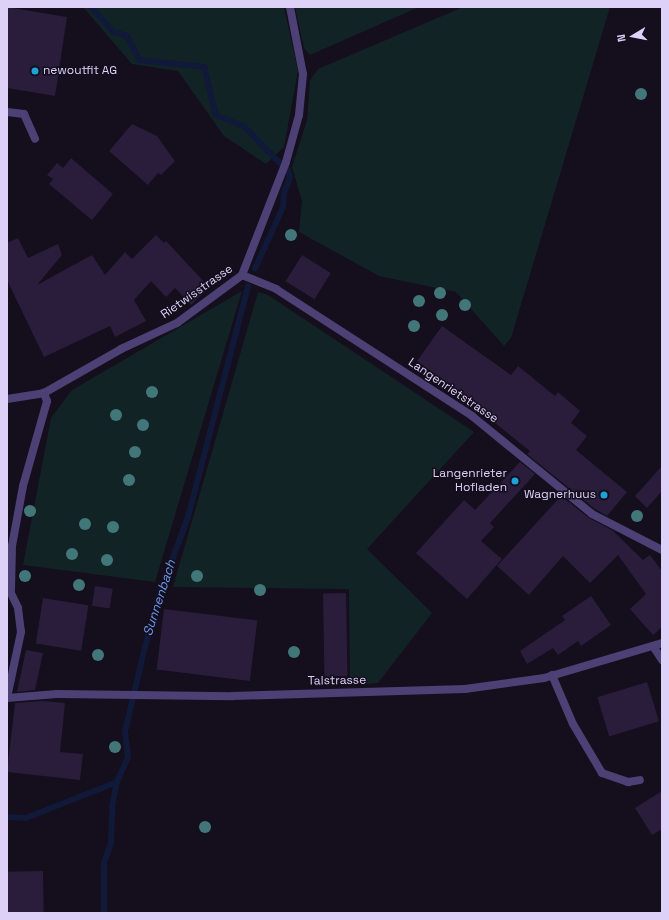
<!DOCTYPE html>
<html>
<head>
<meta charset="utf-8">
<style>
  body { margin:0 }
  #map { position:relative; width:669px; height:920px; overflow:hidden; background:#140e1d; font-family:"Space Grotesk",sans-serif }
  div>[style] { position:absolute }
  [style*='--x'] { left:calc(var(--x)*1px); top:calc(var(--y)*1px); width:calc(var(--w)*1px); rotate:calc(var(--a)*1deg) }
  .green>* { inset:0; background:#122326 }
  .stream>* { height:5.5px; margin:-2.75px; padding:0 2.75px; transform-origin:2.75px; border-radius:2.75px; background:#111939 }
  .building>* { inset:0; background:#291d3b; transform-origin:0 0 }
  .lane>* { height:8px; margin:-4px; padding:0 4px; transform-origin:4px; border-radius:4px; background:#4c4075 }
  .street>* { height:8px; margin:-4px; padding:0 4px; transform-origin:4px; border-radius:4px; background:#4c4075 }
  .trees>* { width:12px; height:12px; margin:-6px; border-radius:50%; background:#42777a }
  .dots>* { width:11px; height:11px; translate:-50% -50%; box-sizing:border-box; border:2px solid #140e1d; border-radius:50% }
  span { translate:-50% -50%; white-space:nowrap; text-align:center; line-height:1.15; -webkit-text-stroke:3px #140e1d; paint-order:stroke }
  .poi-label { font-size:12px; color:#ddd1f8 }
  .left { translate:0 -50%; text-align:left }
  .right { translate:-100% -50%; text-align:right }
  .street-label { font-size:12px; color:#ddd1f8 }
  .water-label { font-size:13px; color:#6d99ea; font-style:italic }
  .frame { position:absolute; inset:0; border:8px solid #ddd1f8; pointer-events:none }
  .north { position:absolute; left:613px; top:16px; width:40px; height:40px; -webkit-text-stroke:3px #140e1d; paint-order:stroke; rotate:260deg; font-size:11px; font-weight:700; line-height:16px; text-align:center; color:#ddd1f8 }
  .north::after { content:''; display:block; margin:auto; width:14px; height:18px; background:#ddd1f8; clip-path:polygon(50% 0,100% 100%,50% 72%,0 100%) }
</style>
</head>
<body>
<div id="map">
  <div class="green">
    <div style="clip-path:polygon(83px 7px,284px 7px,298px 71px,284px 147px,266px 164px,224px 136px,178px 71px,132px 64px)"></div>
    <div style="clip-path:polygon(295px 7px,419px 7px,310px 55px,304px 48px)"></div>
    <div style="clip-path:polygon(463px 7px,610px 7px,511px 338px,504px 346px,456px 292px,379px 276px,299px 232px,302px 201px,292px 167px,307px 120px,310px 80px,318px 69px)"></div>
    <div style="clip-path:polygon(242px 291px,155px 582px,23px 565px,51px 418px,72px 390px)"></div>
    <div style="clip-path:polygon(258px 292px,268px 295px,474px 432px,367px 549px,432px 613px,378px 683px,350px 685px,349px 589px,173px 587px)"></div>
  </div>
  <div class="stream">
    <div style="--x:92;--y:7;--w:33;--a:49"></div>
    <div style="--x:114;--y:32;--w:14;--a:17"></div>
    <div style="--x:127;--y:36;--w:27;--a:62"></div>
    <div style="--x:140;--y:60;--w:65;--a:6.1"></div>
    <div style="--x:205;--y:67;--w:49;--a:77.1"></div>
    <div style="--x:216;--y:115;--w:31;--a:22"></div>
    <div style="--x:245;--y:127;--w:50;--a:45.8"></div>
    <div style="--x:255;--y:269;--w:68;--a:-65.7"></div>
    <div style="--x:283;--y:207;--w:14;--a:-86"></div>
    <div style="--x:284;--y:193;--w:17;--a:-69"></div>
    <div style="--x:290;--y:177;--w:7;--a:-106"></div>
    <div style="--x:7;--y:817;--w:19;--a:3"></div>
    <div style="--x:26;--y:818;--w:98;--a:-21.6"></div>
    <div style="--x:104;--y:913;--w:50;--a:-90"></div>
    <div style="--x:104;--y:863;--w:21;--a:-71"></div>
    <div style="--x:111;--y:843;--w:36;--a:-88"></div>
    <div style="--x:112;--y:807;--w:25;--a:-79"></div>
    <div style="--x:117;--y:782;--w:27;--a:-66"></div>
    <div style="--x:128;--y:757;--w:25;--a:-97"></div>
    <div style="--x:125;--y:732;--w:79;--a:-76.8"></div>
    <div style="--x:143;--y:655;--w:61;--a:-74.8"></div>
    <div style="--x:159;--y:596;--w:84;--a:-69.8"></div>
    <div style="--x:188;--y:517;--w:238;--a:-75.4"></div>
  </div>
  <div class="building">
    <div style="clip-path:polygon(7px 7px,67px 17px,55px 96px,7px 88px)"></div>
    <div style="clip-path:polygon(132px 124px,157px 136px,175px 161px,161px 175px,158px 173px,148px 185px,109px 151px)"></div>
    <div style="clip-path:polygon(71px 158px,113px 194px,92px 220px,49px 184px,53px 179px,47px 175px,57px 163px,63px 168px)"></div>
    <div style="clip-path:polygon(156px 235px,164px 243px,166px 241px,209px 287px,191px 305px,175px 288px,166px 297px,151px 281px,134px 300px,146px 321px,115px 337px,110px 326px,44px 357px,7px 280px,7px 243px,18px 238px,28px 258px,58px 244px,62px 255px,37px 285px,92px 255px,105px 275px,125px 252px,132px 259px)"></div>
    <div style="left:302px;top:255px;width:34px;height:31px;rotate:32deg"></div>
    <div style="clip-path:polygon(442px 326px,511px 375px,518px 366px,555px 396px,558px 392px,580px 411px,571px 423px,587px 436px,576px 450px,627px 492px,607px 516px,595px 509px,527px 454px,530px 451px,481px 412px,483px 409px,417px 361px)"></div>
    <div style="clip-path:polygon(520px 462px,535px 474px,490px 523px,494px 527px,481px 541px,502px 559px,467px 599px,416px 553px,464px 500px,475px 510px)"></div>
    <div style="clip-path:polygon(662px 466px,662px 491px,647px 508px,635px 496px)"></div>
    <div style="clip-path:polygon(561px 496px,589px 518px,612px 530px,643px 560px,650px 555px,662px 571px,662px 627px,653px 635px,630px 609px,646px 594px,618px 555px,590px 583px,563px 556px,529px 595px,497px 566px)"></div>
    <div style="left:95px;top:586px;width:18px;height:20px;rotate:9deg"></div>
    <div style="left:346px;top:593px;width:83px;height:23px;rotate:89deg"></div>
    <div style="clip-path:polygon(591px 596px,611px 625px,581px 646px,578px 641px,558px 655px,553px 648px,527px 664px,520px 651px,565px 620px,562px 616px)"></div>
    <div style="left:43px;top:598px;width:46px;height:46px;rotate:9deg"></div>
    <div style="left:164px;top:609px;width:94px;height:61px;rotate:7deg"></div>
    <div style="clip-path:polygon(26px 650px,43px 653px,35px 690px,17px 692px)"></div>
    <div style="left:647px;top:682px;width:41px;height:52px;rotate:73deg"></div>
    <div style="clip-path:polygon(43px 701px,65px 703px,60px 752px,83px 754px,80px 780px,7px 772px,15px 703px)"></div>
    <div style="clip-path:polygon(662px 791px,662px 829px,652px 835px,635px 808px)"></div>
    <div style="left:43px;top:871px;width:42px;height:36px;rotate:89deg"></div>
  </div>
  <div class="lane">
    <div style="--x:11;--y:590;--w:44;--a:-88.7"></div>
    <div style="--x:12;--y:546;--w:61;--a:-79.6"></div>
    <div style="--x:23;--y:486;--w:88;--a:-74.2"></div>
    <div style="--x:47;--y:401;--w:9;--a:-111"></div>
    <div style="--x:653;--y:646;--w:17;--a:57"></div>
    <div style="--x:552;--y:675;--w:53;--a:66.8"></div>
    <div style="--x:573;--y:724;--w:57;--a:59.4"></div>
    <div style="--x:602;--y:773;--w:28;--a:19"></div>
    <div style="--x:628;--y:782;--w:12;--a:-9"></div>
  </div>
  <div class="street">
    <div style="--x:7;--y:112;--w:17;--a:7"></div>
    <div style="--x:24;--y:114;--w:27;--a:66"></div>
    <div style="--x:242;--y:275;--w:37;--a:22"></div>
    <div style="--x:276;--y:289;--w:234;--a:32.9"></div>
    <div style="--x:472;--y:416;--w:155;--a:39.2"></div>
    <div style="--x:592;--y:514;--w:79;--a:27.2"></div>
    <div style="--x:7;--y:399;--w:37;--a:-9"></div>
    <div style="--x:44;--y:393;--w:89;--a:-29.7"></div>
    <div style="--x:121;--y:349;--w:62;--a:-24.9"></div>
    <div style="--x:177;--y:323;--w:81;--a:-36.4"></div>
    <div style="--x:242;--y:275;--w:121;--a:-68.7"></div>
    <div style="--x:286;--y:162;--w:49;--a:-74.5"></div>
    <div style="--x:299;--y:115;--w:41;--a:-84.4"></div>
    <div style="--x:303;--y:74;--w:68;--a:-101"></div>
    <div style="--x:7;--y:585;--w:25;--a:64"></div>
    <div style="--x:18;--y:608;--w:24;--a:83"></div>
    <div style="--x:21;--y:632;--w:67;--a:102"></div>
    <div style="--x:7;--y:698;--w:50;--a:-4.6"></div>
    <div style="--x:57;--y:694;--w:176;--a:0.7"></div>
    <div style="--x:233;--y:696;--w:232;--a:-1.7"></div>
    <div style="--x:465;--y:689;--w:80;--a:-7.9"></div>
    <div style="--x:544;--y:678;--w:123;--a:-16.5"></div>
  </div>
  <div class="trees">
    <div style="left:641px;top:94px"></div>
    <div style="left:291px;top:235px"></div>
    <div style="left:440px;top:293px"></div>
    <div style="left:419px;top:301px"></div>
    <div style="left:465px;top:305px"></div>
    <div style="left:442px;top:315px"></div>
    <div style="left:414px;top:326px"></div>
    <div style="left:152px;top:392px"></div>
    <div style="left:116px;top:415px"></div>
    <div style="left:143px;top:425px"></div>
    <div style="left:135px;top:452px"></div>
    <div style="left:129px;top:480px"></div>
    <div style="left:30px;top:511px"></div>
    <div style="left:637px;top:516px"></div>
    <div style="left:85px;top:524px"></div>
    <div style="left:113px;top:527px"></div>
    <div style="left:72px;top:554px"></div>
    <div style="left:107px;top:560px"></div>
    <div style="left:25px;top:576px"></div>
    <div style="left:197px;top:576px"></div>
    <div style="left:79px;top:585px"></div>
    <div style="left:260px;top:590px"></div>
    <div style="left:294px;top:652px"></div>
    <div style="left:98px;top:655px"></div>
    <div style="left:115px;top:747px"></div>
    <div style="left:205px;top:827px"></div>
  </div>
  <div class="dots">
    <div style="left:35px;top:71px;background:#1ea2d7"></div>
    <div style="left:515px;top:481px;background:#1ea2d7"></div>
    <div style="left:604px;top:495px;background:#1ea2d7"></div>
  </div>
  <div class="poi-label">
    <span class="left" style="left:43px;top:71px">newoutfit AG</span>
    <span class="right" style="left:507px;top:481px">Langenrieter<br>Hofladen</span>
    <span class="right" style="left:596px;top:495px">Wagnerhuus</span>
  </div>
  <div class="street-label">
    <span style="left:197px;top:292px;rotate:-35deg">Rietwisstrasse</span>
    <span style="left:453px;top:391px;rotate:34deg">Langenrietstrasse</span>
    <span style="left:337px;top:681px;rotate:-1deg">Talstrasse</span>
  </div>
  <div class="water-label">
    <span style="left:160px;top:598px;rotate:-72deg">Sunnenbach</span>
  </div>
  <div class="frame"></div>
  <div class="north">N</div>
</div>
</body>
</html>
